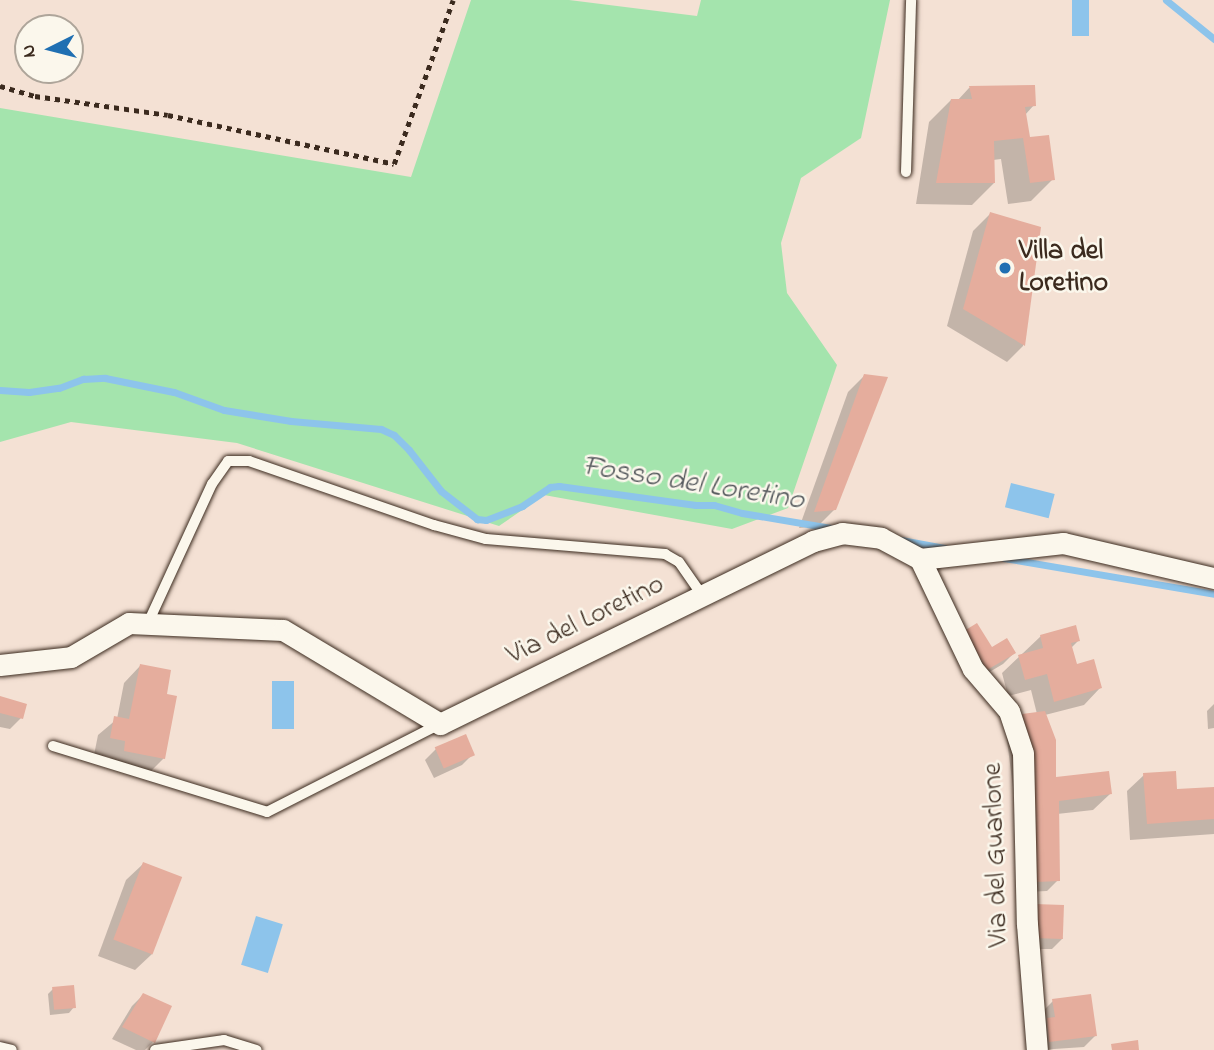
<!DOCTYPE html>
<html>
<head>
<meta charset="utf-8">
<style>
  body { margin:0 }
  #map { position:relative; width:1214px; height:1050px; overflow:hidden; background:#f4e1d4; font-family:"Indie Flower",sans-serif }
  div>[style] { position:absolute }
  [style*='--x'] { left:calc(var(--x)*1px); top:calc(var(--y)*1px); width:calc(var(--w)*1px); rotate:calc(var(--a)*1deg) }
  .green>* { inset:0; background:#a4e4ad }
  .water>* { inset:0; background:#8dc4eb; transform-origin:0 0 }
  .shadow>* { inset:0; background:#0003 }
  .stream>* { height:7px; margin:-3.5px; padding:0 3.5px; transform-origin:3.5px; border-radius:3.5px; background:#8dc4eb }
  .building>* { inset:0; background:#e5ad9d; transform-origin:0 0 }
  .path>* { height:4.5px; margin-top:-2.25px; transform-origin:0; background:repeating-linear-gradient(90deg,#3b2a1e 0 5px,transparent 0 10px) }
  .roads { filter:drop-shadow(0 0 2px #3b2a1e) drop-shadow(0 0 2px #3b2a1e) }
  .service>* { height:10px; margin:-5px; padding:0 5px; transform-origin:5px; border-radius:5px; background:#fbf7ec }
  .minor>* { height:21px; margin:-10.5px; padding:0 10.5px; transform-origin:10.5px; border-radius:10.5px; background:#fbf7ec }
  .dots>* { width:19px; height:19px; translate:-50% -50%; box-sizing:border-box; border:4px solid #fbf7ec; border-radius:50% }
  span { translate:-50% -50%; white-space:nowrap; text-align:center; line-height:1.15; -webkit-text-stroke:5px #fbf7ec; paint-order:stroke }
  .poi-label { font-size:28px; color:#3b2a1e; font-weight:700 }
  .left { translate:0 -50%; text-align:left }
  .street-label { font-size:28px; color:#3b2a1e }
  .water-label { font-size:30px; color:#54585c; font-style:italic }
  .north { position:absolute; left:14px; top:14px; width:70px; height:70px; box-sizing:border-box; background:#fbf7ec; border:2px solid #aea59a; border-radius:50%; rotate:264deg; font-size:19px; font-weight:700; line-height:28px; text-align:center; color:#3b2a1e }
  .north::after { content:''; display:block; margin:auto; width:24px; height:32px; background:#1f6fb2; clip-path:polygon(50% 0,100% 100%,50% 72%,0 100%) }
</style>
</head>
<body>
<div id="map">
  <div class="green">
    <div style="clip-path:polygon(471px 0,569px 0,697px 16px,701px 0,890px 0,861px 138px,801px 178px,781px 243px,787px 293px,837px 365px,788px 508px,732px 529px,544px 495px,499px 526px,237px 443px,71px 422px,0 442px,0 108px,411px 177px)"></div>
  </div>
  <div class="water">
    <div style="left:1072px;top:0;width:17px;height:36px"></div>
    <div style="left:1011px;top:483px;width:45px;height:25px;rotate:14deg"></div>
    <div style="left:294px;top:681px;width:48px;height:22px;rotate:90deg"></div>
    <div style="left:256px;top:916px;width:28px;height:51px;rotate:17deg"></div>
  </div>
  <div class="shadow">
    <div style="clip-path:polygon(1033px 87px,1034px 105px,1025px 115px,1028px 139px,1053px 179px,1031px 201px,1008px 204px,1001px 159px,993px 160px,994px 183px,972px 205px,916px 204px,929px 122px,951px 100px,957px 101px,969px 88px)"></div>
    <div style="clip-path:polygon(990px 214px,1039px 228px,1023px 346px,1007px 362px,947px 326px,973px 231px)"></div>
    <div style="clip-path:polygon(864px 376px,835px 509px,818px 526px,799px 528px,848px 392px)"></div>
    <div style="clip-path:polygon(1041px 636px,1078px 641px,1071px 648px,1076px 666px,1100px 688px,1084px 705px,1045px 715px,1054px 779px,1110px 794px,1093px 810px,1057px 814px,1058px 880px,1047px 891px,1026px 892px,1006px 732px,1023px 716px,1037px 714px,1031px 690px,1008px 696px,1002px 673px)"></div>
    <div style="clip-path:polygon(954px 643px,991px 650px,1014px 653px,1003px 664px,976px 680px)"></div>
    <div style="clip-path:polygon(140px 666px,165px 696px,164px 758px,147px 775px,108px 767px,110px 757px,94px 755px,98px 735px,117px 719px,124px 683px)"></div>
    <div style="clip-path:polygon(0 698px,21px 718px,10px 729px,0 727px)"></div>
    <div style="clip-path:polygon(1214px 704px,1214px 728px,1208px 729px,1207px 711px)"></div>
    <div style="clip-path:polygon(436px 749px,473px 754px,462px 765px,434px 778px,425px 760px)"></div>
    <div style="clip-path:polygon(1144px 775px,1175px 791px,1214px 789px,1214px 834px,1130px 840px,1127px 791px)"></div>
    <div style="clip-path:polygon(143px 864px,152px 954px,135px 970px,98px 956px,126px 880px)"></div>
    <div style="clip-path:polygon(1024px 917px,1063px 938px,1052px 949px,1023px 949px)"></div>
    <div style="clip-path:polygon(53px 989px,74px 1007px,69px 1013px,50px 1015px,48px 994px)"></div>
    <div style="clip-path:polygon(143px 995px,153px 1042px,145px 1050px,136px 1050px,112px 1039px,132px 1006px)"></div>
    <div style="clip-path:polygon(1053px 1001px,1095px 1036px,1084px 1047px,1039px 1050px,1042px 1012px)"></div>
  </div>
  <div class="stream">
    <div style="--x:1166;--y:0;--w:62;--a:39.1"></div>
    <div style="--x:0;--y:390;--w:29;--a:4"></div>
    <div style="--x:29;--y:392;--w:30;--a:-8"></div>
    <div style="--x:59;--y:388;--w:26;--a:-21"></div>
    <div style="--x:83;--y:379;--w:22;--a:-3"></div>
    <div style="--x:105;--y:378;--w:70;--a:11.5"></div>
    <div style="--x:174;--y:392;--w:53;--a:19.8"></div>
    <div style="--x:224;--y:410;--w:68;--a:9.3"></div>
    <div style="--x:291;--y:421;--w:90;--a:5.1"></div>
    <div style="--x:381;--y:429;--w:14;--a:25"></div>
    <div style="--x:394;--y:435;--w:21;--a:45"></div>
    <div style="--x:409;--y:450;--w:52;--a:52"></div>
    <div style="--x:441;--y:491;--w:46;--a:37.9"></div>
    <div style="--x:477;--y:519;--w:9;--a:6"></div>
    <div style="--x:486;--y:520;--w:39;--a:-21"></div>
    <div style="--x:522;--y:506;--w:34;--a:-34"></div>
    <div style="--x:550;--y:487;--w:9;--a:-6"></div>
    <div style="--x:559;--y:486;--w:138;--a:7.9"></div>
    <div style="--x:696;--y:505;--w:18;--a:0"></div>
    <div style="--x:714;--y:505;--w:29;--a:16"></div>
    <div style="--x:742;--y:513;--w:90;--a:9.6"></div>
    <div style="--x:901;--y:540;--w:44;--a:10.5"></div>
    <div style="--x:1004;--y:558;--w:213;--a:9.7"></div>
  </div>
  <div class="building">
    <div style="clip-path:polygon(1035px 85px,1036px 106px,1025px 107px,1030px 137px,1049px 135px,1055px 180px,1030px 183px,1023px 138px,994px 141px,995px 183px,936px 183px,951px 99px,972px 99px,969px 86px)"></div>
    <div style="clip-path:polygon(990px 212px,1041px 227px,1025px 346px,963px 309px)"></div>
    <div style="clip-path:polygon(864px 374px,888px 377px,836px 510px,814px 512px)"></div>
    <div style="clip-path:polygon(977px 623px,992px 647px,1007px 638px,1016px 653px,987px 670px,964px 631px)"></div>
    <div style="clip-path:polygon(1076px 625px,1080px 641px,1071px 643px,1077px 664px,1094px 659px,1102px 688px,1054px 702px,1047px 674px,1025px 680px,1018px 655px,1043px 648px,1040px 635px)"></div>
    <div style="clip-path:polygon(140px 664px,171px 670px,167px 694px,177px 696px,165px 759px,124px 751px,125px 741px,110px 738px,114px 716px,129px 719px)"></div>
    <div style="clip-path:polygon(0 696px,27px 704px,23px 719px,0 713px)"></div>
    <div style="clip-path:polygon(1045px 711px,1056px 740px,1056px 777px,1109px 771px,1112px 794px,1059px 801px,1060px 881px,1036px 882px,1035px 801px,1022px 714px)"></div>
    <div style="left:466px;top:734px;width:23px;height:34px;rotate:67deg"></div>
    <div style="clip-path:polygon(1176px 771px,1177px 789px,1214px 787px,1214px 819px,1147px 824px,1143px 773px)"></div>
    <div style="left:143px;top:862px;width:42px;height:83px;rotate:21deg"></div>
    <div style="left:1034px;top:904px;width:30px;height:34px;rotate:2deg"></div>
    <div style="left:74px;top:985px;width:23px;height:22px;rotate:85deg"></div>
    <div style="clip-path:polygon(143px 993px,172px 1006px,155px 1043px,122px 1027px)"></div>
    <div style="clip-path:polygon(1091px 994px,1097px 1036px,1049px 1042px,1047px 1018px,1055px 1017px,1052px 999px)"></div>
    <div style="clip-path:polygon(1138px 1040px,1139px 1050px,1112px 1050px,1111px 1044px)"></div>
  </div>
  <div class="path">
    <div style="--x:0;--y:86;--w:36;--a:16"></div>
    <div style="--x:35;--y:96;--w:134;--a:8.1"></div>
    <div style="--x:168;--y:115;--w:231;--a:12.2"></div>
    <div style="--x:394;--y:164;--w:174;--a:-70.2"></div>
  </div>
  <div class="roads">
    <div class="service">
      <div style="--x:906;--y:172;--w:172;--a:-88.3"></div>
      <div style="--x:148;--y:623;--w:153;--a:-65.3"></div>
      <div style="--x:212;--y:484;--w:28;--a:-55"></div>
      <div style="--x:228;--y:461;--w:21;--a:0"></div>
      <div style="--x:249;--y:461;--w:196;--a:19.1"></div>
      <div style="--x:434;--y:525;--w:54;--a:15.1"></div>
      <div style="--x:486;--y:539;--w:180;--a:4.8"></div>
      <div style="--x:665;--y:554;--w:16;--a:30"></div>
      <div style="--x:679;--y:562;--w:40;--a:55.1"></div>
      <div style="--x:53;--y:746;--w:224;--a:17.1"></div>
      <div style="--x:267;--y:812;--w:194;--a:-27"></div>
      <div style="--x:0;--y:1047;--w:12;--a:14"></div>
      <div style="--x:155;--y:1050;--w:70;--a:-8.2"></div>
      <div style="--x:224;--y:1040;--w:34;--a:17"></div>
    </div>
    <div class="minor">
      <div style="--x:920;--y:559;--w:122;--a:64.3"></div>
      <div style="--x:973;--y:669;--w:55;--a:49.4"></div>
      <div style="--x:1009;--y:711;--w:44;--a:71.6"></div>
      <div style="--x:1023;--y:753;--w:171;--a:88.7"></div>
      <div style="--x:1027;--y:924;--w:126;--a:85.5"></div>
      <div style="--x:0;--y:665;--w:71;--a:-6.4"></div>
      <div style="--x:71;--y:657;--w:67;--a:-30.4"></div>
      <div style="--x:129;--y:623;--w:154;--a:2.6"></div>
      <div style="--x:283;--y:630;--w:183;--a:30.9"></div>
      <div style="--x:440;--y:724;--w:415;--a:-26.1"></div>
      <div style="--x:813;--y:541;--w:30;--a:-15"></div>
      <div style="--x:842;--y:533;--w:39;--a:7"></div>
      <div style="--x:881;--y:538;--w:44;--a:28.3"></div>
      <div style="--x:920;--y:559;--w:144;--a:-6.4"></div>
      <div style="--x:1063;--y:543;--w:155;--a:13.1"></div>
    </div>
  </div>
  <div class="dots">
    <div style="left:1005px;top:268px;background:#1f6fb2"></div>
  </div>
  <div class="poi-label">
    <span class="left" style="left:1019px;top:268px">Villa del<br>Loretino</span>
  </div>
  <div class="street-label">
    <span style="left:586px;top:621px;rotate:-26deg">Via del Loretino</span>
    <span style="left:997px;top:855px;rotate:-92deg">Via del Guarlone</span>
  </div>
  <div class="water-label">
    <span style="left:693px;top:484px;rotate:9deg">Fosso del Loretino</span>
  </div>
  <div class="north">N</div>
</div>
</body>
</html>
